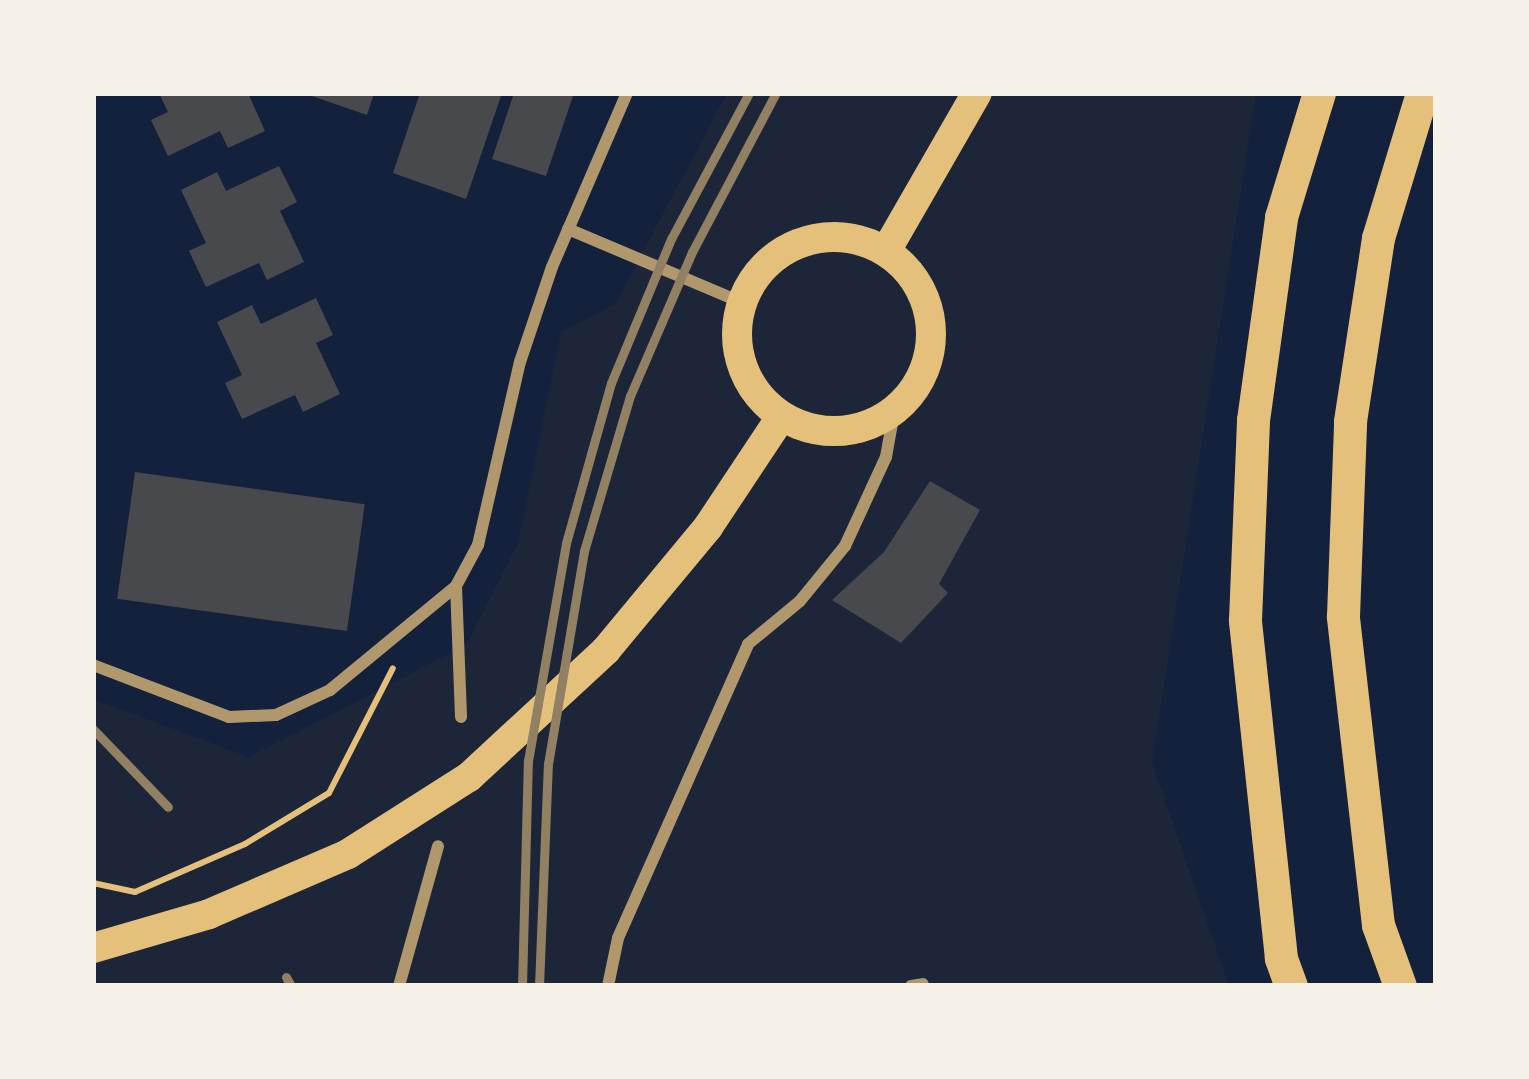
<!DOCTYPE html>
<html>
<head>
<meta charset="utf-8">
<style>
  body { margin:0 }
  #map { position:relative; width:1529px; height:1079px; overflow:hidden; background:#14213d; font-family:"Playfair Display",serif }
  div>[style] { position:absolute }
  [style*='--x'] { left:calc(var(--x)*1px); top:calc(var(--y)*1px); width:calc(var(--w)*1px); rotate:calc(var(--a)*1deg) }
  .green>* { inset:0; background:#1d2539 }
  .building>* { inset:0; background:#48494c; transform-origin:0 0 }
  .path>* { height:6px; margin:-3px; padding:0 3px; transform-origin:3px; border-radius:3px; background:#e5c07b }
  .minor>* { height:12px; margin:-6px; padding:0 6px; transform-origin:6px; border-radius:6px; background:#b1986c }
  .trunk>* { height:30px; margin:-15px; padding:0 15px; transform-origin:15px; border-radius:15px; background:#e5c07b }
  .trunk>.ring { margin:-15px; padding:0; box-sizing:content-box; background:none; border:30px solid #e5c07b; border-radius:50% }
  .motorway>* { height:33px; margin:-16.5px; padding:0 16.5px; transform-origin:16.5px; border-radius:16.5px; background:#e5c07b }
  .rail>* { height:9px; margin:-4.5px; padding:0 4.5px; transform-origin:4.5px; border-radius:4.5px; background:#918062 }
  span { translate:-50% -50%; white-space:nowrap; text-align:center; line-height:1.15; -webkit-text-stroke:12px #f6f1e7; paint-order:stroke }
  .frame { position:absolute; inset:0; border:96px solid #f6f1e7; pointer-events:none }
</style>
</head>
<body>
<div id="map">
  <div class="green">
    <div style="clip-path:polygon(727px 93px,1256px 93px,1152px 762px,1229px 986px,93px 986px,93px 699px,249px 757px,466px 645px,518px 543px,561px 332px,615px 304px)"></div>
  </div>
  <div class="building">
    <div style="clip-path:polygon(159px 93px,248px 93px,265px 131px,228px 148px,220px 131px,168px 156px,151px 120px,168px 112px)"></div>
    <div style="clip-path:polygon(303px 93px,374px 93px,367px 115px)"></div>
    <div style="clip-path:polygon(420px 93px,502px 93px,466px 199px,393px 173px)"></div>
    <div style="clip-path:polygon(514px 93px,574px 93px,546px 176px,492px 159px)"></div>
    <div style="clip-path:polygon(279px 166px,297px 202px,280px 211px,304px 262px,267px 280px,259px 263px,206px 287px,189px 251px,206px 243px,181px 190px,217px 172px,226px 191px)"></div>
    <div style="clip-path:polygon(316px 298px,333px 335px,316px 343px,340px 394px,303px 412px,295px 395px,242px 419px,225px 383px,242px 375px,217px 322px,252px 305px,261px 324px)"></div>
    <div style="left:135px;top:472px;width:232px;height:128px;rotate:8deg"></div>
    <div style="clip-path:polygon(930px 481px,980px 510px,939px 584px,948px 593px,901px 643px,832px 600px,884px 552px)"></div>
  </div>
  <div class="path">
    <div style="--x:93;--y:883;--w:43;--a:12.1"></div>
    <div style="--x:135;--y:892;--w:120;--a:-23.6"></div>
    <div style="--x:245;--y:844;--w:98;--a:-31.3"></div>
    <div style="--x:329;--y:793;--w:140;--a:-62.9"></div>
  </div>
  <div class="minor">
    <div style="--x:568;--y:229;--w:190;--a:22.9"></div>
    <div style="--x:456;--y:586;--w:131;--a:87.8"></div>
    <div style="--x:93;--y:665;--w:146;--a:20.9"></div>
    <div style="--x:229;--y:717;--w:47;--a:-2.4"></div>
    <div style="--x:276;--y:715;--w:60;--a:-24.8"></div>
    <div style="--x:330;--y:690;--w:163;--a:-39.5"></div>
    <div style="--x:456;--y:586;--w:47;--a:-61.8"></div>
    <div style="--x:478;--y:545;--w:188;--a:-77.1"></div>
    <div style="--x:520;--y:362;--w:100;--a:-71.4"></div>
    <div style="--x:552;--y:267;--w:189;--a:-66.7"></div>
    <div style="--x:399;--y:986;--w:145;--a:-74.4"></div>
    <div style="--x:608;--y:986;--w:49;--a:-78.2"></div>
    <div style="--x:618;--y:938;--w:321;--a:-66.1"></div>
    <div style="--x:748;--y:644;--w:67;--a:-39.6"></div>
    <div style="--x:800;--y:601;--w:71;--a:-50.7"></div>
    <div style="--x:845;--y:546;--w:98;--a:-65.3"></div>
    <div style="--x:886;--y:457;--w:46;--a:-79.9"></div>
    <div style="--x:911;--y:986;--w:12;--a:-9"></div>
  </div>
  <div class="trunk">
    <div class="ring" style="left:737px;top:237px;width:164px;height:164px"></div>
    <div style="--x:886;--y:251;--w:182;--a:-60.1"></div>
    <div style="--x:93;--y:948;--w:121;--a:-16.3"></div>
    <div style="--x:209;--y:914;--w:151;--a:-23.3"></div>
    <div style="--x:348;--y:854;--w:143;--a:-32.5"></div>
    <div style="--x:469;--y:777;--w:187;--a:-42.8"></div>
    <div style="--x:606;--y:650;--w:160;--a:-50.3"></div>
    <div style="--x:708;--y:527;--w:132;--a:-56.4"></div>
  </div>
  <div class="motorway">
    <div style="--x:1291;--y:986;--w:30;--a:-110"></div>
    <div style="--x:1281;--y:958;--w:340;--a:-96.1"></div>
    <div style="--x:1245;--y:620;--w:200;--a:-87.7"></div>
    <div style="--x:1253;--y:420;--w:205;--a:-82.1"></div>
    <div style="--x:1281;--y:217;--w:130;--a:-73"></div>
    <div style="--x:1400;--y:986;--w:65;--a:-109.8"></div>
    <div style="--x:1378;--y:925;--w:311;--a:-96.5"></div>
    <div style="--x:1343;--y:616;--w:195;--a:-87.9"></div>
    <div style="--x:1350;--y:421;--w:185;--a:-81.3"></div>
    <div style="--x:1378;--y:238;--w:152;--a:-73.1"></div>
  </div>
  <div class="rail">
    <div style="--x:93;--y:729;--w:108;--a:46.1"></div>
    <div style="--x:286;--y:977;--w:10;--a:61"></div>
    <div style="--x:522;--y:986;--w:225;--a:-88.5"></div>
    <div style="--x:528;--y:761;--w:221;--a:-80.1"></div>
    <div style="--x:566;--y:543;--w:166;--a:-74.3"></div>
    <div style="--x:611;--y:383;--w:156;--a:-67.4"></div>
    <div style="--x:671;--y:239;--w:166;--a:-61.9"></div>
    <div style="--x:539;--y:986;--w:222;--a:-87.7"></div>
    <div style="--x:548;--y:764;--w:216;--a:-80.4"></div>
    <div style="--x:584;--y:551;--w:162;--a:-73.5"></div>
    <div style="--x:630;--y:396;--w:157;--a:-66.7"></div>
    <div style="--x:692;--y:252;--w:180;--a:-62.2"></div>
  </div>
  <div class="frame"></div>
</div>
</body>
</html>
